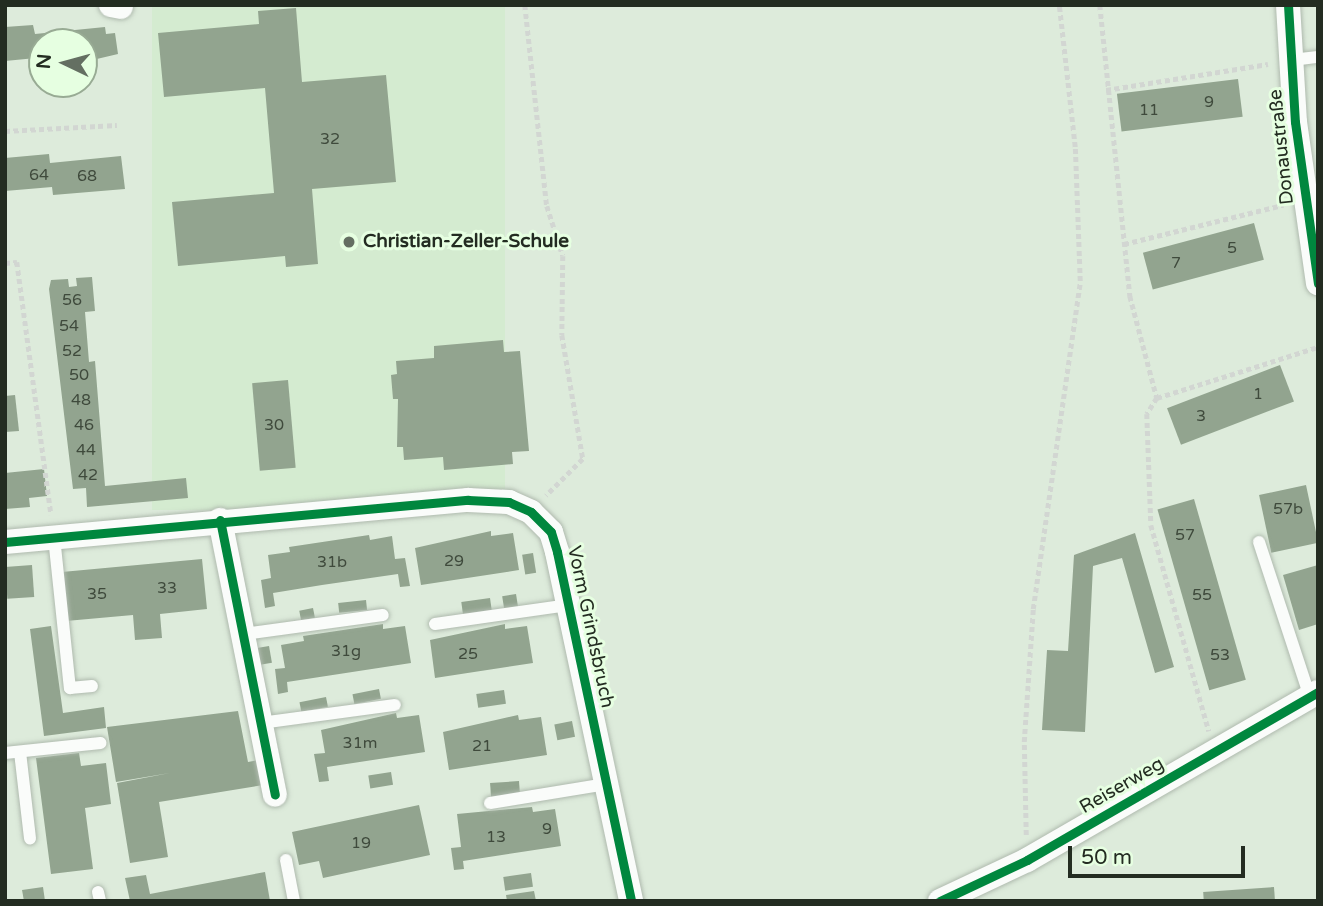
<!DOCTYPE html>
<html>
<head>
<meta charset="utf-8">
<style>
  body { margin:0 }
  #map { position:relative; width:1323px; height:906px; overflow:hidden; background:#ddebdb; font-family:"Varela Round",sans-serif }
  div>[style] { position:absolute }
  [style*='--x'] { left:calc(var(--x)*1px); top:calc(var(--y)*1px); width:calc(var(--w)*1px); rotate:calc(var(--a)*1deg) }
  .built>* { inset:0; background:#d4ebd0; transform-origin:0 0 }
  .building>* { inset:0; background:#92a48f; transform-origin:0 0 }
  .path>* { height:4.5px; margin-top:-2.25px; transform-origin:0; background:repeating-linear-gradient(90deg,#d2d6d2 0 5px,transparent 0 8.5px) }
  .roads { filter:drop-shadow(0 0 2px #afbaae) drop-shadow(0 0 2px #afbaae) }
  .service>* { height:12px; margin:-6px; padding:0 6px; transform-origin:6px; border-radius:6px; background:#fafcfa }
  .minor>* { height:24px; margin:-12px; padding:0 12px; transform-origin:12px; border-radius:12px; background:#fafcfa }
  .cycleway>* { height:9px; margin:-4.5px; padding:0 4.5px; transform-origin:4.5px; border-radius:4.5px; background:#00873e }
  .dots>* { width:19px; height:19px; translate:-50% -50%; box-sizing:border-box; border:4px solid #e6ffe1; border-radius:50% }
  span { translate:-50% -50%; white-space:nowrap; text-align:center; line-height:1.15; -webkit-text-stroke:6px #e6ffe1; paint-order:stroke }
  .number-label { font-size:16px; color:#3f4a3c }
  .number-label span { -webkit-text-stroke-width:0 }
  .street-label { font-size:19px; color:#232c21 }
  .poi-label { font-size:19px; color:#232c21; font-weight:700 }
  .left { translate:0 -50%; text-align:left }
  .frame { position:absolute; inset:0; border:7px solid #232c21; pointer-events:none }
  .north { position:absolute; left:28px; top:28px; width:70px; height:70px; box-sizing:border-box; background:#e6ffe1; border:2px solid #98ab94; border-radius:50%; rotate:275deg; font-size:19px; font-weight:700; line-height:28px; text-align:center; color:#232c21 }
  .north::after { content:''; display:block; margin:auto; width:24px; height:32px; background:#646f62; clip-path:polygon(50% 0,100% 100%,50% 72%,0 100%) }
  .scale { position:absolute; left:1068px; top:846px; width:177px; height:32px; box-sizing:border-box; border:4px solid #232c21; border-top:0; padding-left:9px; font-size:21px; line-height:24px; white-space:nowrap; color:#232c21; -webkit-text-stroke:5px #e6ffe1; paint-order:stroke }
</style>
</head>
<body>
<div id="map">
  <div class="built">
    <div style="left:152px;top:5px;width:353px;height:505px"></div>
  </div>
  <div class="building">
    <div style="clip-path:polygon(296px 8px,302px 82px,386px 75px,396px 182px,312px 189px,318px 264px,286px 267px,285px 256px,178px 266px,172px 202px,274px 193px,265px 88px,164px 97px,158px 33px,259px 24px,258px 11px)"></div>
    <div style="clip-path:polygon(33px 25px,35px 34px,105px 27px,106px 34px,115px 33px,118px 54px,84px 62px,84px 42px,42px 42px,42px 65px,36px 58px,5px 61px,5px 27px)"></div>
    <div style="left:1238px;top:79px;width:38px;height:122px;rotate:83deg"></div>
    <div style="clip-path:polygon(49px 154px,50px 163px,121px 156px,125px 189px,53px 195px,52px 187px,5px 191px,5px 158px)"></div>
    <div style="left:1254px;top:223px;width:38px;height:115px;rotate:75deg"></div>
    <div style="clip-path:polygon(92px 277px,95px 311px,85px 312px,89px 362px,95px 361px,105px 486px,186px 478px,188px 498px,87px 507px,86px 488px,73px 489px,49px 289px,51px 280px,68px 279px,69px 287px,77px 286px,76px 278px)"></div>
    <div style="clip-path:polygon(503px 340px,504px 352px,520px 351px,529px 451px,512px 452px,513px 464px,444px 470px,443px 457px,404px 460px,403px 447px,397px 447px,398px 399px,393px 399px,391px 375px,397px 374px,396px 361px,434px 358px,434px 346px)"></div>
    <div style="left:1280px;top:365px;width:39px;height:121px;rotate:69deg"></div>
    <div style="left:288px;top:380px;width:88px;height:36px;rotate:85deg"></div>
    <div style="clip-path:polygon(15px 395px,19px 431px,5px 432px,5px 396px)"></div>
    <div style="clip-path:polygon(44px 469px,47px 496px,29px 498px,30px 507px,5px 509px,5px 473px)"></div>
    <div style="left:1306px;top:485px;width:59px;height:48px;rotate:78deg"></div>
    <div style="left:1194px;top:499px;width:188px;height:38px;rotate:74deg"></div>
    <div style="clip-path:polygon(491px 531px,491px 536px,513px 533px,519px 570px,421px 585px,415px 548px)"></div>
    <div style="clip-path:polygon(1135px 533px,1174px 667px,1155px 673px,1122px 558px,1093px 566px,1085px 732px,1042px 730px,1047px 650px,1068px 651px,1074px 555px)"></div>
    <div style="clip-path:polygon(369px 535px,370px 540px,392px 536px,395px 559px,405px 558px,410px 586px,400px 587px,398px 574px,322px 585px,273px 593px,275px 606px,265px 608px,261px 580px,271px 578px,268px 555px,290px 552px,289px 547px)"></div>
    <div style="left:533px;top:553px;width:20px;height:11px;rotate:81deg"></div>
    <div style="clip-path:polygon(202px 559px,207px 609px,160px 614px,162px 638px,135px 640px,133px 615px,66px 621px,62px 572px)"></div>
    <div style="left:32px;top:565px;width:32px;height:27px;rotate:86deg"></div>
    <div style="clip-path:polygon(1318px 565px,1318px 624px,1299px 630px,1283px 575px)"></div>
    <div style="left:516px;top:594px;width:13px;height:14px;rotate:81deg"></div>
    <div style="left:490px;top:598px;width:14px;height:29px;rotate:82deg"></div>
    <div style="left:366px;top:600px;width:10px;height:28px;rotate:84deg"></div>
    <div style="left:313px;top:608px;width:10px;height:14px;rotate:79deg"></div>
    <div style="clip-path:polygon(383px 624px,383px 629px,405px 626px,411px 663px,287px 682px,288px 692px,278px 694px,275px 669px,285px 668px,281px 645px,304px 641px,303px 636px)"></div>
    <div style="clip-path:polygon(505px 624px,505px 629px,527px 626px,533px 663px,435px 678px,430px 640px)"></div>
    <div style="clip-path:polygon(51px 626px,63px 713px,104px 707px,106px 728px,44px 736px,30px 629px)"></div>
    <div style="left:269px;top:646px;width:17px;height:12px;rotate:80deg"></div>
    <div style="left:379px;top:689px;width:10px;height:27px;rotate:79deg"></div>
    <div style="left:504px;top:690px;width:14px;height:28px;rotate:82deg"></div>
    <div style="left:326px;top:697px;width:10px;height:27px;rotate:79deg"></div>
    <div style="clip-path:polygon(238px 711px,248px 762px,258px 760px,263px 785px,159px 802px,168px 857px,130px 863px,117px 783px,170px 773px,116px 782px,107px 727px)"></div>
    <div style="clip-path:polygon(396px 713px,397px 718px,419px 715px,425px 752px,327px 767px,329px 781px,319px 782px,314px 754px,325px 753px,321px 730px)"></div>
    <div style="clip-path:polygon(518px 715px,519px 720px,541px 717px,547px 755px,449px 770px,443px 732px)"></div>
    <div style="left:572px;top:721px;width:16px;height:18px;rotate:79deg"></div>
    <div style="clip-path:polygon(79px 753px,81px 766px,106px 763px,111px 804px,85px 808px,93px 869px,51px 874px,36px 758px)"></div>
    <div style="left:391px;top:772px;width:13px;height:23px;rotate:81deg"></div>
    <div style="left:519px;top:781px;width:14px;height:29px;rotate:86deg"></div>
    <div style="clip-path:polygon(419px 805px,430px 855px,323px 878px,319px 861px,299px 865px,292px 832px)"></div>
    <div style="clip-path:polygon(532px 807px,533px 812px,555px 809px,561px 846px,463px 861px,464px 869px,454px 870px,451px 848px,461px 847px,457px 814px)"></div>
    <div style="clip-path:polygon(265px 872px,270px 901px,130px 901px,125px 878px,146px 875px,150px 894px)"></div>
    <div style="left:531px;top:873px;width:14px;height:28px;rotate:82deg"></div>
    <div style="clip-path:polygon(43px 887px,45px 901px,24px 901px,22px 890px)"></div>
    <div style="left:1274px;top:887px;width:14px;height:71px;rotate:86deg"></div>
    <div style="clip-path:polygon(534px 891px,536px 901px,507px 901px,506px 895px)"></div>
  </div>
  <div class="path">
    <div style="--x:525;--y:5;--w:202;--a:83.8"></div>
    <div style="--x:547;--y:206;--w:52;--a:72.3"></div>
    <div style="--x:563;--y:256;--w:79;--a:90.7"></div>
    <div style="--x:562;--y:335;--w:126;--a:80.4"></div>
    <div style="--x:583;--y:459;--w:52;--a:135"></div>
    <div style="--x:1100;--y:5;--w:293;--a:84.1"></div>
    <div style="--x:1130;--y:296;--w:106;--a:75.2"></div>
    <div style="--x:1157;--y:398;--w:19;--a:122"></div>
    <div style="--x:1147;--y:414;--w:111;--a:87.9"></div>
    <div style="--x:1151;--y:525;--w:214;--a:74.3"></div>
    <div style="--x:1106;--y:90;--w:164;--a:-9.1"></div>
    <div style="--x:5;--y:131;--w:112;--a:-3.1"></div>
    <div style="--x:1124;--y:244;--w:164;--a:-13.8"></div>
    <div style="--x:5;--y:263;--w:12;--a:-5"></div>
    <div style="--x:17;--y:262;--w:255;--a:82.3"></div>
    <div style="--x:1157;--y:398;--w:169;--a:-17.6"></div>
    <div style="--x:1026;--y:835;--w:93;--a:-91.2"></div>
    <div style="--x:1024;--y:742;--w:133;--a:-86.1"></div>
    <div style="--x:1033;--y:609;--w:331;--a:-81.8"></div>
    <div style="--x:1080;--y:281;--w:134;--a:-92.1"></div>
    <div style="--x:1075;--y:147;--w:143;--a:-96.4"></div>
  </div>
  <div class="roads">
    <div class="service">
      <div style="--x:1292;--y:60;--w:26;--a:-7"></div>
      <div style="--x:54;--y:537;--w:152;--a:84"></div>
      <div style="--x:70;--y:688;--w:22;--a:-5"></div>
      <div style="--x:1259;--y:542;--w:163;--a:71.8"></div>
      <div style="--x:435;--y:624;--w:134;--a:-8.1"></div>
      <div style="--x:244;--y:634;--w:140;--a:-7.8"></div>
      <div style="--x:261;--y:723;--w:135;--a:-7.7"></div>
      <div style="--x:20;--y:752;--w:87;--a:83.4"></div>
      <div style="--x:5;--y:753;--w:96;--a:-6"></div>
      <div style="--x:490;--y:803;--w:118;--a:-9.3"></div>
      <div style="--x:286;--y:860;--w:42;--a:79"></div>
      <div style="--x:98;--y:892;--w:9;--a:77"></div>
    </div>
    <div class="minor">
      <div style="--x:111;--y:5;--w:10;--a:11"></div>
      <div style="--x:1288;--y:5;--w:117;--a:86.6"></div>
      <div style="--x:1295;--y:122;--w:163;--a:81.9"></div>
      <div style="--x:220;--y:520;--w:280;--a:78.7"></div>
      <div style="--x:5;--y:542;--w:465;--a:-5.2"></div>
      <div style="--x:468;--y:500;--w:41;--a:2.8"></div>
      <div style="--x:509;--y:502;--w:24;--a:24"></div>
      <div style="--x:531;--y:512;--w:28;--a:45"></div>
      <div style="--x:551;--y:532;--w:21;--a:73"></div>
      <div style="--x:557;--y:552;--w:357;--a:78"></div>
      <div style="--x:940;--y:901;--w:96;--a:-25.2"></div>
      <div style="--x:1027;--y:860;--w:336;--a:-30"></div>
    </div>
  </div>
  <div class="cycleway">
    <div style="--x:1288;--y:5;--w:117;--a:86.6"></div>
    <div style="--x:1295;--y:122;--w:163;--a:81.9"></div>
    <div style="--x:220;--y:520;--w:280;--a:78.7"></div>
    <div style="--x:5;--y:542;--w:465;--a:-5.2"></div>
    <div style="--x:468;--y:500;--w:41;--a:2.8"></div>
    <div style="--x:509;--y:502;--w:24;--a:24"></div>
    <div style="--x:531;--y:512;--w:28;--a:45"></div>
    <div style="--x:551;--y:532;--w:21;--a:73"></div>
    <div style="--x:557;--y:552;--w:357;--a:78"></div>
    <div style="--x:940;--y:901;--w:96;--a:-25.2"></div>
    <div style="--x:1027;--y:860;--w:336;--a:-30"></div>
  </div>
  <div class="dots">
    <div style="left:349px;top:242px;background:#646f62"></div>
  </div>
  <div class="number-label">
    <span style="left:1209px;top:102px">9</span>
    <span style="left:1149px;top:110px">11</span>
    <span style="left:330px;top:139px">32</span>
    <span style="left:39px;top:175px">64</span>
    <span style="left:87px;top:176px">68</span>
    <span style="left:1232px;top:248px">5</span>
    <span style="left:1176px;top:263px">7</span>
    <span style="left:72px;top:300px">56</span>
    <span style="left:69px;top:326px">54</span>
    <span style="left:72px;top:351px">52</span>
    <span style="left:79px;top:375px">50</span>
    <span style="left:1258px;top:394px">1</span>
    <span style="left:81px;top:400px">48</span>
    <span style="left:1201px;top:416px">3</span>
    <span style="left:84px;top:425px">46</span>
    <span style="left:274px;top:425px">30</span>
    <span style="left:86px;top:450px">44</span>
    <span style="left:88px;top:475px">42</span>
    <span style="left:1288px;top:509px">57b</span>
    <span style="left:1185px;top:535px">57</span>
    <span style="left:454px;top:561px">29</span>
    <span style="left:332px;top:562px">31b</span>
    <span style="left:167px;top:588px">33</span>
    <span style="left:97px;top:594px">35</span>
    <span style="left:1202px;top:595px">55</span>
    <span style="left:346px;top:651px">31g</span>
    <span style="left:468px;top:654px">25</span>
    <span style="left:1220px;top:655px">53</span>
    <span style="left:360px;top:743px">31m</span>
    <span style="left:482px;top:746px">21</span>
    <span style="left:547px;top:829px">9</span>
    <span style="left:496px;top:837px">13</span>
    <span style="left:361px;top:843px">19</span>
  </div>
  <div class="street-label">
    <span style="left:1282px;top:147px;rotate:-96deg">Donaustraße</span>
    <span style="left:590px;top:627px;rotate:78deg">Vorm Grindsbruch</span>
    <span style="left:1122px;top:786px;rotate:-30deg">Reiserweg</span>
  </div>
  <div class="poi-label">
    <span class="left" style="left:363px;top:242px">Christian-Zeller-Schule</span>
  </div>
  <div class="frame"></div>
  <div class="north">N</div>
  <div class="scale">50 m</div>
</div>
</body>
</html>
